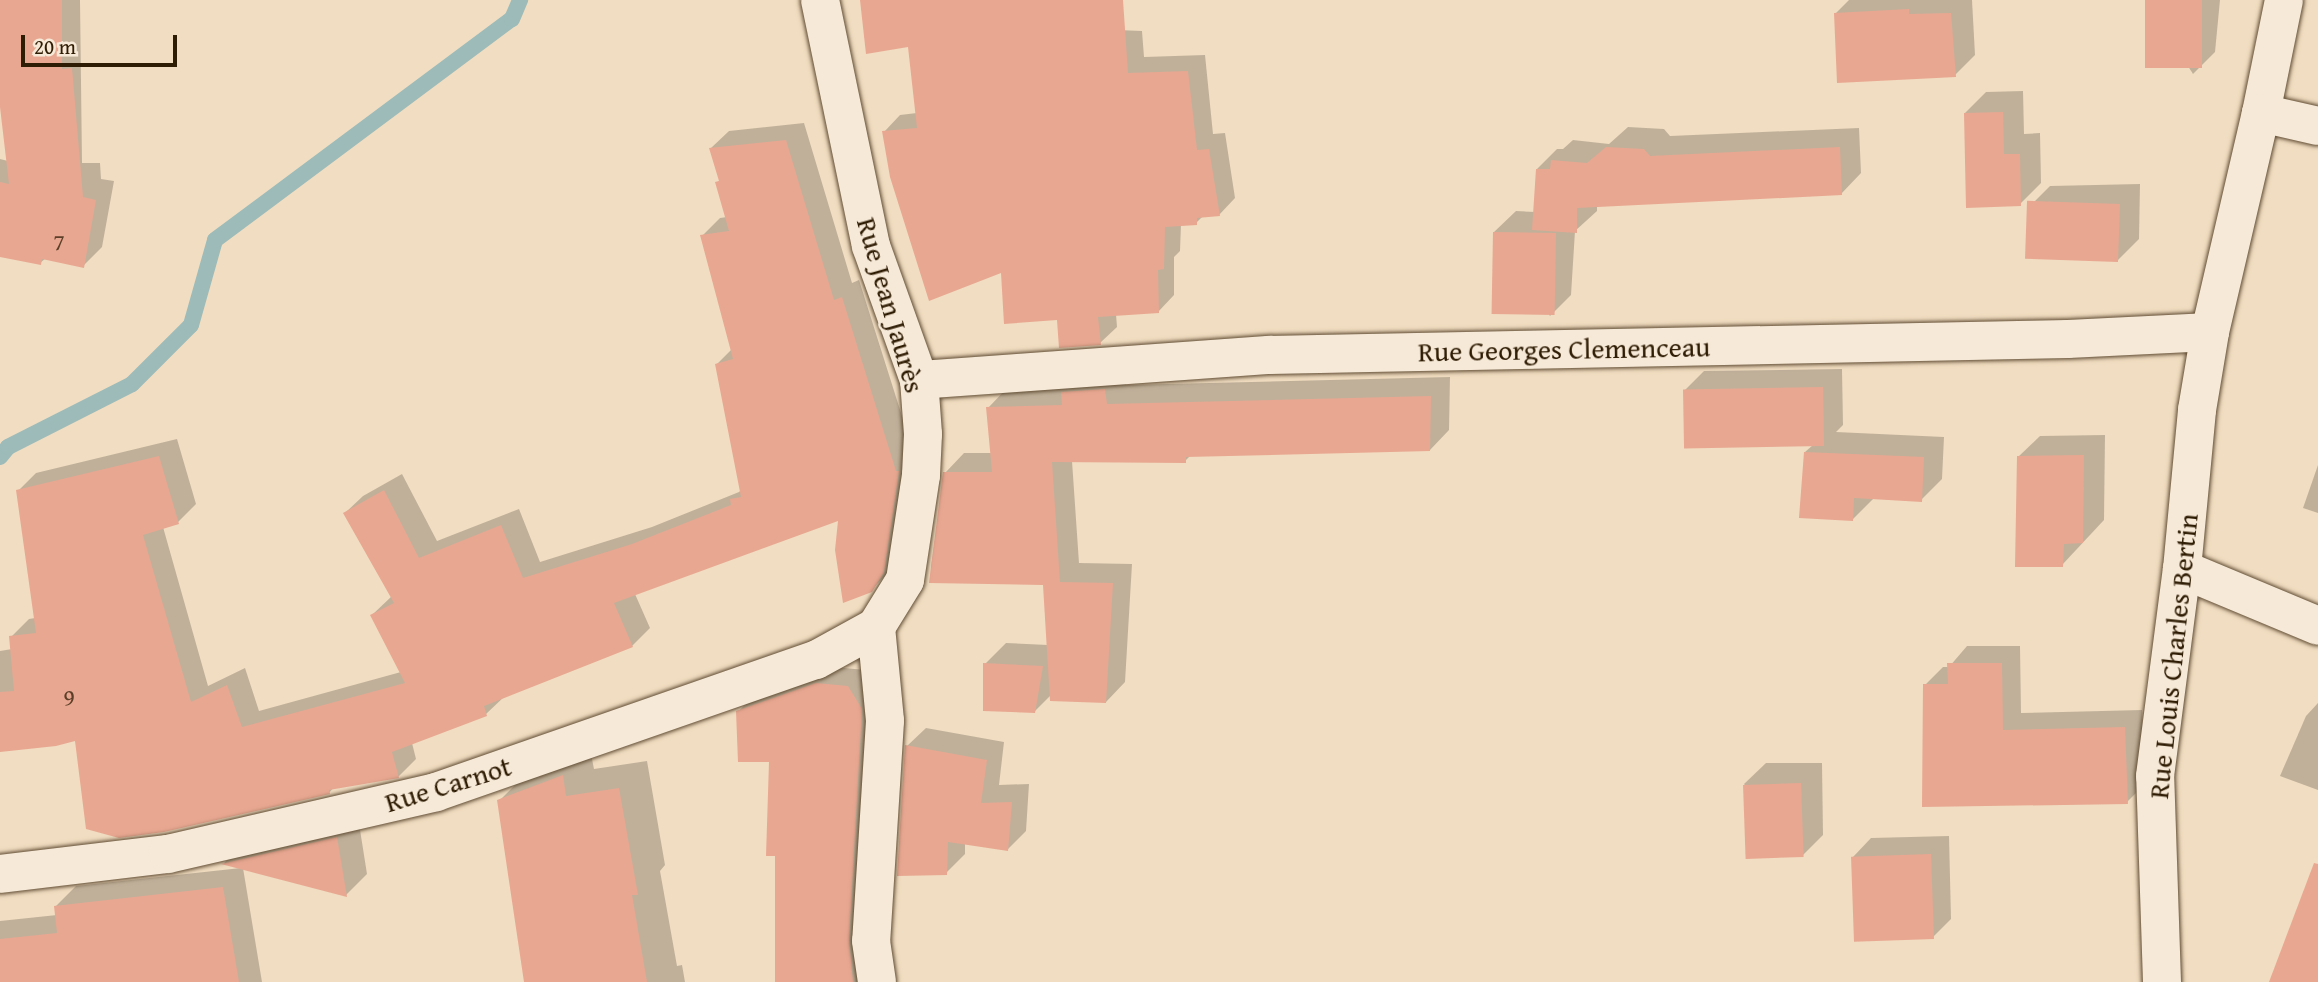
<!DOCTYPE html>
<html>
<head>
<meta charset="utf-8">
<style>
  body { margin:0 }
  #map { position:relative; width:2318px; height:982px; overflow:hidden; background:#f1ddc1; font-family:"Gentium Book Plus",serif }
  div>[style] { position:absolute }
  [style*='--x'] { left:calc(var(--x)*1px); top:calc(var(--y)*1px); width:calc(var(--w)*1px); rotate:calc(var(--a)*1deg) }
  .shadow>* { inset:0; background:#0003 }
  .stream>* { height:16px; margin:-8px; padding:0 8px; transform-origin:8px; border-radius:8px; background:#9cbbb9 }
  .building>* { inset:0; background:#e8a791; transform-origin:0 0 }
  .roads { filter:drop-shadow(0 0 2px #604c33) drop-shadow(0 0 2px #604c33) }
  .street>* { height:38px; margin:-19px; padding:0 19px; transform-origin:19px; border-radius:19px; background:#f6e9d7 }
  .secondary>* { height:38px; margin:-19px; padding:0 19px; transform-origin:19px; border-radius:19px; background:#f6e9d7 }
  span { translate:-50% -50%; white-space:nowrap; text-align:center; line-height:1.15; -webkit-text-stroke:5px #f6e9d7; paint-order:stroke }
  .number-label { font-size:24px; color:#5d3f27 }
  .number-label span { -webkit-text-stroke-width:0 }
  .street-label { font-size:28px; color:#2f1c04 }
  .scale { position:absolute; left:21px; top:35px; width:156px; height:32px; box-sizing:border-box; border:4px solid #2f1c04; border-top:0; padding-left:9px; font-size:21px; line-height:24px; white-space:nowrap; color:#2f1c04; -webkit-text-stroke:5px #f6e9d7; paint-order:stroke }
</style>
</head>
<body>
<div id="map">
  <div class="shadow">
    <div style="clip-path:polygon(1px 0,80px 0,82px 163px,100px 163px,101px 179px,114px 181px,102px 247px,83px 266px,46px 258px,40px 263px,0 255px,0 159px,8px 161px,0 92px)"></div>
    <div style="clip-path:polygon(862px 0,1089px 0,1093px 29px,1142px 31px,1144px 57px,1205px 55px,1213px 134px,1225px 133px,1235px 198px,1219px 215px,1203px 216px,1196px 223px,1181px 224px,1180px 251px,1174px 257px,1174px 295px,1158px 312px,1116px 314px,1117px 327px,1100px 343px,1059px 319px,1002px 270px,884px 132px,900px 115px,917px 113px,910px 45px)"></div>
    <div style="clip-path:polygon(1849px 0,1972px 0,1975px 55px,1955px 75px,1836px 13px)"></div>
    <div style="clip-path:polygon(2146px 0,2220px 0,2215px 52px,2193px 74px)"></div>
    <div style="clip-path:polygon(2023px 91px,2024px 134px,2040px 133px,2041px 183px,2020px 204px,1965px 113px,1986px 92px)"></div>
    <div style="clip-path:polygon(804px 123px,852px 283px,859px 280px,914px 454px,889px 572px,871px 590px,840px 519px,635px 594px,650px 628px,632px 646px,505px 696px,486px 714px,412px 743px,416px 759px,398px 777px,334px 787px,329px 793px,76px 738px,0 750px,0 651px,12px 649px,11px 637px,29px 619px,35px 618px,18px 491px,36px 473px,177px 439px,196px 504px,178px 522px,163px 527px,208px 686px,245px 668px,259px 711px,401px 672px,372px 615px,392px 596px,345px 513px,363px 496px,402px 474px,437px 541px,519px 509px,540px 562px,652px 527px,739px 492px,741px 490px,717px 364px,732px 349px,702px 236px,720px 218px,727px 217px,717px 183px,720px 180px,711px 148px,729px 131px)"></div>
    <div style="clip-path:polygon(1628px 127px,1664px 129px,1670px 136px,1859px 128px,1861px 173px,1841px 194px,1597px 205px,1597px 211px,1575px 231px,1571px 295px,1550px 316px,1494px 232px,1516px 211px,1535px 212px,1537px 169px,1557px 149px,1563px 149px,1573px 140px,1609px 144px)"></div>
    <div style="clip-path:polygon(2140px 184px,2139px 239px,2118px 260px,2029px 207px,2050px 186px)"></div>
    <div style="clip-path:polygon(1842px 369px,1843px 425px,1836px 432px,1944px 437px,1942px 479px,1921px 500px,1874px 498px,1853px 519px,1805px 452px,1813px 445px,1685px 390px,1704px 371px)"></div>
    <div style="clip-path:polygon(1125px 370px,1126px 385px,1450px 377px,1449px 430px,1430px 450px,1191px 455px,1185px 461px,1072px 461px,1079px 563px,1132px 564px,1125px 682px,1106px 702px,1052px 694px,1035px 711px,985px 664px,1006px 643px,1048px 645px,1045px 584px,931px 567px,945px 473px,964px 453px,992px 453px,988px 408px,1007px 388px)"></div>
    <div style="clip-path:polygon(2105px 435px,2104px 520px,2062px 565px,2018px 457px,2040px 436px)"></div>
    <div style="clip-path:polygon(2318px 465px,2318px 513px,2303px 508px)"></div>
    <div style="clip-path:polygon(1967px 646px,2020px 646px,2021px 713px,2142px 710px,2145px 784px,2127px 802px,1925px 685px,1943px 667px,1949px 667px)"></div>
    <div style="clip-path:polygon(834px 667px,865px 670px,874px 982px,776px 982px,777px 855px,771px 760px,738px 712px,755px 694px)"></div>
    <div style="clip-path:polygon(2318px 703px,2318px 790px,2280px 776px,2306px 716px)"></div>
    <div style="clip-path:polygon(926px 728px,1004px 742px,999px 785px,1029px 784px,1026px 831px,1008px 849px,965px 843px,965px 854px,946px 873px,907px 746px)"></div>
    <div style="clip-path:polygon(590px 749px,594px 769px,647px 761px,665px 865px,660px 871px,677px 966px,682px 965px,685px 982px,525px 982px,499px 801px,527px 773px)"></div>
    <div style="clip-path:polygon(1766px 763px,1822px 763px,1823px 835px,1802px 856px,1744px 784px)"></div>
    <div style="clip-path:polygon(358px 817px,367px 874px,346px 895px,243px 868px,262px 982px,0 982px,0 921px,57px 915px,56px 906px,76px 886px,241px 868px,224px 863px,244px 844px)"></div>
    <div style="clip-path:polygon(1949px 836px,1951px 919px,1933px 937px,1853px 857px,1871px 838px)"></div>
  </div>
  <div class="stream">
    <div style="--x:0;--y:457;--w:13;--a:-51"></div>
    <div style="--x:8;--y:447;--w:139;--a:-26.9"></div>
    <div style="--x:132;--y:384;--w:83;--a:-45"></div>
    <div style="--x:191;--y:325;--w:88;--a:-74.2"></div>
    <div style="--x:215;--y:240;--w:370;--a:-36.7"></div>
    <div style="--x:512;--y:19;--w:21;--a:-67"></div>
  </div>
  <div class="building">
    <div style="clip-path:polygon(0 0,62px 0,62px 69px,72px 68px,83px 197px,96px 200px,84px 268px,42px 259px,41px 265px,0 257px,0 182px,9px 184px,0 107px)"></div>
    <div style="clip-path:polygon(860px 0,1123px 0,1128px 73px,1188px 71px,1197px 150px,1209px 149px,1220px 216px,1197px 218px,1197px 225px,1165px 227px,1164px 269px,1158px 270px,1159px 313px,1098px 317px,1101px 345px,1059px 348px,1057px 320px,1004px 324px,1001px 273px,929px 301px,890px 177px,882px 131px,917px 128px,908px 47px,866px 54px)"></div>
    <div style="left:2145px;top:0;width:57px;height:68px"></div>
    <div style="clip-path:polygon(1909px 9px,1909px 14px,1951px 13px,1956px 77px,1837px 83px,1834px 13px)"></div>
    <div style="clip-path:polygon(2003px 112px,2004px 154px,2020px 154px,2021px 206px,1966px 208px,1964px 113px)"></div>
    <div style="clip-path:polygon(786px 140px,834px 300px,842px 297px,896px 471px,899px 471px,884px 572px,872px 592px,843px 603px,835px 550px,838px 521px,614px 603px,633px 647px,484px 706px,487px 716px,392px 752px,399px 778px,329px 790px,330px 794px,164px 832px,119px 838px,86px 829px,75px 741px,56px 746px,0 752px,0 692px,14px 691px,9px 636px,36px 633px,16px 490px,159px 456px,179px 524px,143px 535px,191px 702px,227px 685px,242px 727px,405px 683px,370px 615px,394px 603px,343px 513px,384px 490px,419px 558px,501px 525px,523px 578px,632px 544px,731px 505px,730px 499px,741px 497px,715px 364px,733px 359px,700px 235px,729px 231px,715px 182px,719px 181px,709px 148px)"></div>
    <div style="clip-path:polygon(1606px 147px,1644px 149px,1650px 156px,1840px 147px,1842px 195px,1577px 208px,1577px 233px,1532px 230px,1536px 169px,1550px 169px,1551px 160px,1587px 163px)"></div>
    <div style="left:2120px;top:204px;width:58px;height:93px;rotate:92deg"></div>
    <div style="left:1493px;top:232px;width:63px;height:82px;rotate:1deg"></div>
    <div style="left:1823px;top:387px;width:59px;height:140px;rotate:89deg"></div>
    <div style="clip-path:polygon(1105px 389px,1107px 404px,1431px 396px,1430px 451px,1186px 457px,1186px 463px,1052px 462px,1060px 582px,1113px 583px,1106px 703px,1050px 701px,1043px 585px,929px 583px,943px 472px,992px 472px,986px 407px,1062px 405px,1061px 392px)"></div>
    <div style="clip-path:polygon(1804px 452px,1924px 457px,1922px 502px,1854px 498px,1853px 521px,1799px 518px)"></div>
    <div style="clip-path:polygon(2084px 455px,2083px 543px,2064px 544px,2063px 567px,2015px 567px,2017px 456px)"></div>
    <div style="clip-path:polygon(983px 663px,1043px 666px,1035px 713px,983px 711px)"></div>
    <div style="clip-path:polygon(1947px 663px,2002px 663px,2003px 730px,2125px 727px,2128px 804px,1922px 807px,1923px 684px,1948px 684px)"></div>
    <div style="clip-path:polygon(816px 683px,848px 686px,862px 709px,849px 940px,853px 982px,775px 982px,775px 856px,766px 856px,769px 762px,738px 762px,736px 711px)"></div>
    <div style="clip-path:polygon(905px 745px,987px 760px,981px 803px,1012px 802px,1008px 851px,948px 842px,947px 875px,897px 876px)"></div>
    <div style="clip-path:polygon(563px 775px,566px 796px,619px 788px,638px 895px,632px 895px,647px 982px,524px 982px,497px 800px)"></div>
    <div style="left:1801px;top:783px;width:74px;height:58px;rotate:88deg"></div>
    <div style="clip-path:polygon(337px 837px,347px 897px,221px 864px)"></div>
    <div style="left:1931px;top:854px;width:85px;height:80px;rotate:88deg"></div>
    <div style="clip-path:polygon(2314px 863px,2318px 864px,2318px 982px,2269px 982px)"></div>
    <div style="clip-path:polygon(223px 887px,239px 982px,0 982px,0 939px,57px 933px,54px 906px)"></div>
  </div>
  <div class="roads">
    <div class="street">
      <div style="--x:820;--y:0;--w:251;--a:78.3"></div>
      <div style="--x:871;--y:246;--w:142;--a:70.3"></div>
      <div style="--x:2261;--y:113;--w:115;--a:-78.5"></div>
      <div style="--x:2182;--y:569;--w:147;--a:22.7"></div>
      <div style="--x:876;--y:627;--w:94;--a:84.5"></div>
      <div style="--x:885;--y:721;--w:220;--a:93.6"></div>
      <div style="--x:871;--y:941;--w:41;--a:81.7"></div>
      <div style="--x:2162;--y:982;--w:206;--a:-91.9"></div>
      <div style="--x:2155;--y:776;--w:209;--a:-82.6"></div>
      <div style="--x:2182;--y:569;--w:160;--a:-84.6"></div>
      <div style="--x:2197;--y:410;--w:79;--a:-80.5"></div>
    </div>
    <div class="secondary">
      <div style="--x:0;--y:874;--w:169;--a:-6.8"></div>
      <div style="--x:168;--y:854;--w:275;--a:-13"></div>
      <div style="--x:436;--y:792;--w:402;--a:-19.2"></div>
      <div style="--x:816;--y:660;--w:68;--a:-28.8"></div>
      <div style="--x:876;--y:627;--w:55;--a:-58.3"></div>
      <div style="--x:905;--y:580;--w:106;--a:-81.3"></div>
      <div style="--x:921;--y:475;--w:41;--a:-87.2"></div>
      <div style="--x:923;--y:434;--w:54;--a:-94.2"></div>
      <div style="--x:919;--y:380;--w:351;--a:-4.1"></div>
      <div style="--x:1269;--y:355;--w:799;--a:-1.15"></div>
      <div style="--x:2068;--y:339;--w:142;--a:-2.8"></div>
      <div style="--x:2210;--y:332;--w:225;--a:-76.9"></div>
      <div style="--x:2261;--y:113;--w:58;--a:12.8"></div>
    </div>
  </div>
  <div class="number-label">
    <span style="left:59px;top:242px">7</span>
    <span style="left:69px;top:697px">9</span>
  </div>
  <div class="street-label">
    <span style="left:891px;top:305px;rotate:74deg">Rue Jean Jaurès</span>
    <span style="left:1564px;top:349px;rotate:-1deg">Rue Georges Clemenceau</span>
    <span style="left:2173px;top:656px;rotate:-84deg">Rue Louis Charles Bertin</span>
    <span style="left:448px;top:784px;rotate:-17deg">Rue Carnot</span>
  </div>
  <div class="scale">20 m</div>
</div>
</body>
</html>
